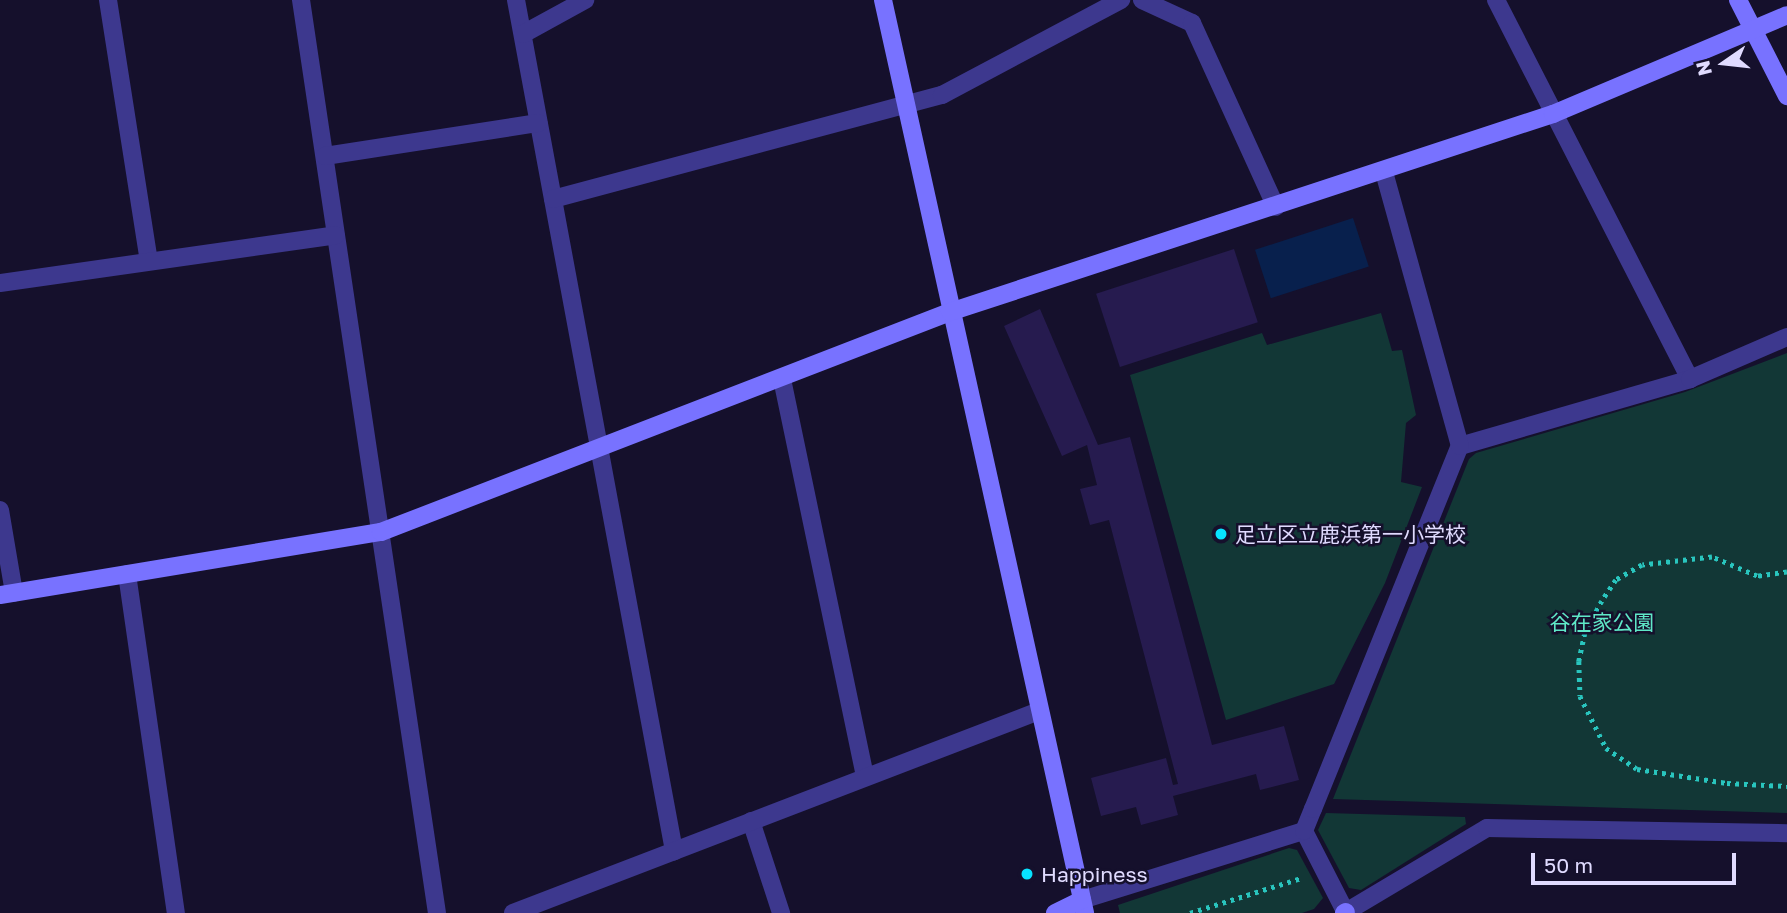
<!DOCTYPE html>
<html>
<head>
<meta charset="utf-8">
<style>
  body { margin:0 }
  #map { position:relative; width:1787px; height:913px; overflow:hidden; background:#15102c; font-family:"Golos Text","Noto Sans JP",sans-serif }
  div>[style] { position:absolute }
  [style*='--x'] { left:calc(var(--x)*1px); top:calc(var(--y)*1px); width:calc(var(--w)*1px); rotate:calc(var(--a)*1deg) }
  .green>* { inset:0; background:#123736 }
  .water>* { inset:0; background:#08204d; transform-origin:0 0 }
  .building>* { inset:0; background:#261b4f; transform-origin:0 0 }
  .path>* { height:4.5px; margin-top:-2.25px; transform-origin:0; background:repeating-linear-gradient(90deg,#29c5be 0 3.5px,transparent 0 8.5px) }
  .street>* { height:18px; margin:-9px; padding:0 9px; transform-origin:9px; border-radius:9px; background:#3d388e }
  .secondary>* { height:18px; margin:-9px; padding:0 9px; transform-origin:9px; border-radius:9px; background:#7872ff }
  .dots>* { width:19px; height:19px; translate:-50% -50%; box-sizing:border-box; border:4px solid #15102c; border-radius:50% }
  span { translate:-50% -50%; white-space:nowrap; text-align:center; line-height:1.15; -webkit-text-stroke:5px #15102c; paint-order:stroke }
  .poi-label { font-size:21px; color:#e0dbff }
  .left { translate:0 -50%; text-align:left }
  .park-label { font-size:21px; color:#5fe7c7 }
  .north { position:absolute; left:1689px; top:28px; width:70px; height:70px; -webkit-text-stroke:5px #15102c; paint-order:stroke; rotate:256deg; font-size:19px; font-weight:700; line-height:28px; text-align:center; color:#e0dbff }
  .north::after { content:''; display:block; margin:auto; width:24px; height:32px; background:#e0dbff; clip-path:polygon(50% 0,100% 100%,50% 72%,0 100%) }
  .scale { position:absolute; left:1531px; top:853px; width:205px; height:32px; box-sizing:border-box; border:4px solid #e0dbff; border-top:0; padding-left:9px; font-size:21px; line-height:24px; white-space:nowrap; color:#e0dbff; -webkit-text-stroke:5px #15102c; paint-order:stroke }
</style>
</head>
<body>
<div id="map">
  <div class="green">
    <div style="clip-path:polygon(1381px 313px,1392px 351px,1402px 350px,1416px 415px,1406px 423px,1401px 482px,1422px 487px,1385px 583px,1334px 684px,1226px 720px,1130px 375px,1262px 333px,1267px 345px)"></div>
    <div style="clip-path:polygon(1787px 353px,1787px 813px,1333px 799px,1469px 459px,1476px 453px,1685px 392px)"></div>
    <div style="clip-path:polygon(1326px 813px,1465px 817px,1466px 824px,1361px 890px,1349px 888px,1318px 830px)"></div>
    <div style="clip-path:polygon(1289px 848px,1297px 850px,1323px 898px,1314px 909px,1302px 913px,1120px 913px,1118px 905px)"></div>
  </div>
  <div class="water">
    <div style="left:1353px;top:218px;width:51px;height:103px;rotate:72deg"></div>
  </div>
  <div class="building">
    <div style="left:1234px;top:249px;width:77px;height:145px;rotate:72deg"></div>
    <div style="clip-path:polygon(1040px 309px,1098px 445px,1130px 437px,1212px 745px,1284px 726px,1299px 780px,1260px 790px,1256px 774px,1173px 796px,1178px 815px,1141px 825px,1136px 807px,1101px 816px,1091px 778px,1166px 758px,1173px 785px,1178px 784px,1109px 520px,1090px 525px,1080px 489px,1097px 485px,1087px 445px,1062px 456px,1004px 326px)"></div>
  </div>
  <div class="path">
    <div style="--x:1787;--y:572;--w:30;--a:172"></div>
    <div style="--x:1757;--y:576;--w:49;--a:-157.1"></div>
    <div style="--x:1712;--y:557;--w:70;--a:173.5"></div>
    <div style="--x:1642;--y:565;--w:30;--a:150"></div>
    <div style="--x:1616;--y:580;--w:25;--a:124"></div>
    <div style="--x:1602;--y:601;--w:36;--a:118"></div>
    <div style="--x:1585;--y:633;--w:29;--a:102"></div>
    <div style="--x:1579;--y:661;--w:35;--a:88"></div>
    <div style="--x:1580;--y:696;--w:58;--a:63.4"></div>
    <div style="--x:1606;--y:748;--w:37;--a:34"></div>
    <div style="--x:1637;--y:769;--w:91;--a:8.8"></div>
    <div style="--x:1727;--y:783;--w:60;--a:2.9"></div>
    <div style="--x:1190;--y:913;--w:116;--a:-17.5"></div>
  </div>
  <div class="street">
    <div style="--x:108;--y:0;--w:264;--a:81.1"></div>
    <div style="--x:301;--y:0;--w:923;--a:81.53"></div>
    <div style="--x:516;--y:0;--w:866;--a:79.48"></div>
    <div style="--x:1142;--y:0;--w:55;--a:24.7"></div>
    <div style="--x:1192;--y:23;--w:202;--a:65.5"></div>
    <div style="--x:1496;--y:0;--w:426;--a:62.9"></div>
    <div style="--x:523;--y:34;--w:71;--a:-28.7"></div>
    <div style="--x:325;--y:156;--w:216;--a:-8.8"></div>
    <div style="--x:553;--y:199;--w:403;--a:-15"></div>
    <div style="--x:942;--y:95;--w:203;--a:-28"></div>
    <div style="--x:0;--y:283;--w:339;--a:-8.1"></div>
    <div style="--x:782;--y:379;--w:405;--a:78.2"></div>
    <div style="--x:1460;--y:446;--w:240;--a:-16.2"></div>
    <div style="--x:1690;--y:379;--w:106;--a:-23.4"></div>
    <div style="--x:0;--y:510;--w:84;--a:80.4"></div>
    <div style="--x:127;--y:574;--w:343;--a:81.8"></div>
    <div style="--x:751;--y:821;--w:97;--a:71.9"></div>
    <div style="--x:1304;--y:831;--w:92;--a:62.9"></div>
    <div style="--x:1082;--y:900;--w:232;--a:-17.3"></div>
    <div style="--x:1304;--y:831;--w:24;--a:-68"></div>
    <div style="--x:1313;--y:809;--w:392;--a:-68"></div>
    <div style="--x:1460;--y:446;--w:284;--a:-105.5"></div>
    <div style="--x:1346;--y:912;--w:164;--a:-30.8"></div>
    <div style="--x:1487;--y:828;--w:300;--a:1"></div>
    <div style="--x:513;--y:913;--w:563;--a:-21.01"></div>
  </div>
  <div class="secondary">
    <div style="--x:883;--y:0;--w:935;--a:77.52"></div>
    <div style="--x:1738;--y:0;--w:108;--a:63"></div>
    <div style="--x:0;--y:595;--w:386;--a:-9.4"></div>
    <div style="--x:381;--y:532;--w:610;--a:-21.14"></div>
    <div style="--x:950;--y:312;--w:635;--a:-18.18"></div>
    <div style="--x:1553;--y:114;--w:254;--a:-22.9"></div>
    <div style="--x:1055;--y:913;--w:30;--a:-26"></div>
    <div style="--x:1344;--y:913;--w:2;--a:-27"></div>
  </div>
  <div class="dots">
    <div style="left:1221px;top:534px;background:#07e2ff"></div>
    <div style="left:1027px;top:874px;background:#07e2ff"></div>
  </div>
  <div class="poi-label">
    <span class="left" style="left:1235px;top:534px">足立区立鹿浜第一小学校</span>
    <span class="left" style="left:1041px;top:874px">Happiness</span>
  </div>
  <div class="park-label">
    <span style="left:1602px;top:622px">谷在家公園</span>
  </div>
  <div class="north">N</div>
  <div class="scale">50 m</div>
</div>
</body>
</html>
